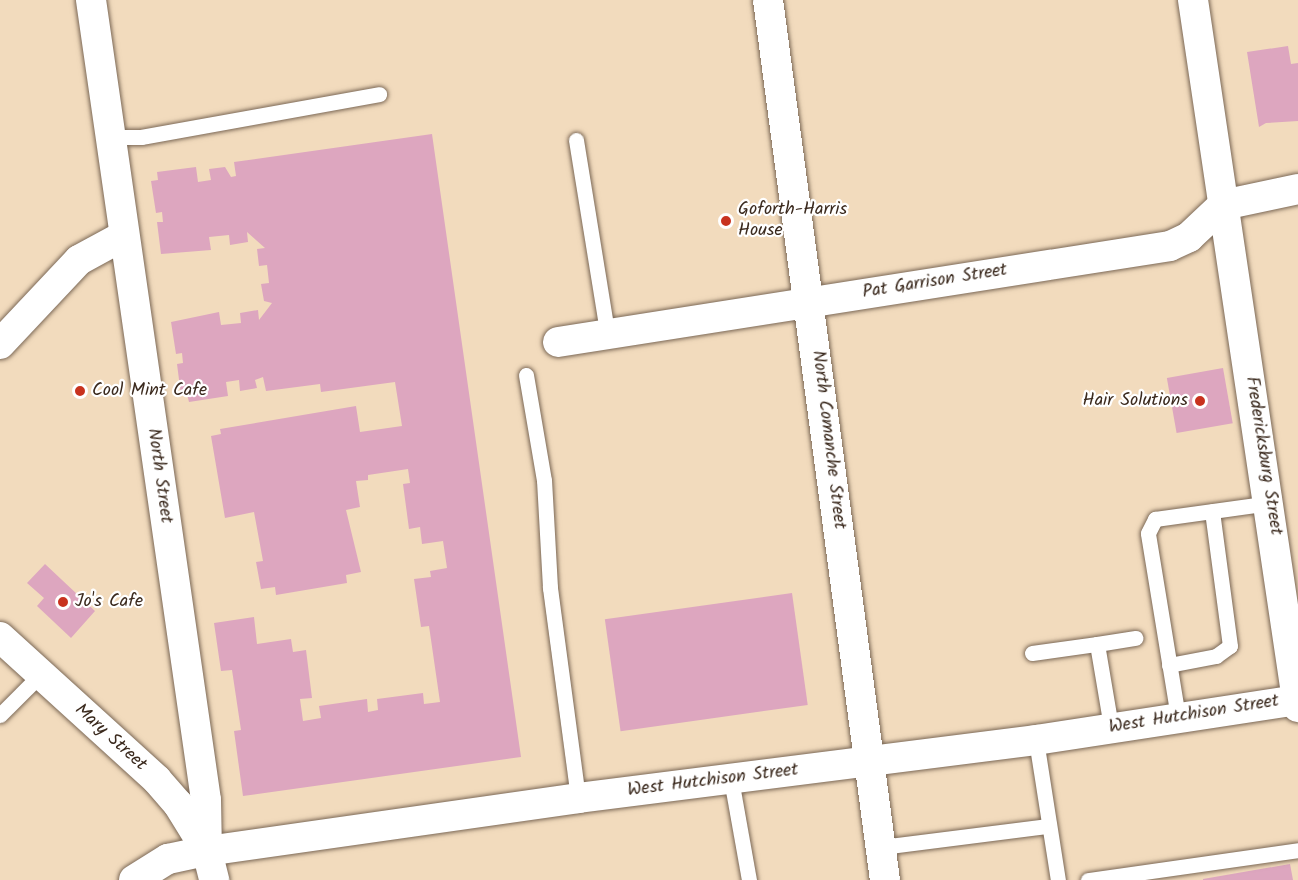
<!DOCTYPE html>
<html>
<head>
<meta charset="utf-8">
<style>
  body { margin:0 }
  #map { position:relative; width:1298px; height:880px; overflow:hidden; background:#f2dbbd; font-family:Kalam,sans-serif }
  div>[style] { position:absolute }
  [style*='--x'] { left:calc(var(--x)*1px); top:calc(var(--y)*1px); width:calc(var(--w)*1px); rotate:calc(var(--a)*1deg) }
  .building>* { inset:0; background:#dda6bf; transform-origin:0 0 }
  .roads { filter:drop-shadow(0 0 2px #7b6856) drop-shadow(0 0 2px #7b6856) }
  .lane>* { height:15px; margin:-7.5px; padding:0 7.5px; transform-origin:7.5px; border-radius:7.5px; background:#fff }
  .street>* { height:30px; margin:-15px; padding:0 15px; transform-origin:15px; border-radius:15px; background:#fff }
  .dots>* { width:16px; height:16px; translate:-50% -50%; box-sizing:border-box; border:3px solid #fff; border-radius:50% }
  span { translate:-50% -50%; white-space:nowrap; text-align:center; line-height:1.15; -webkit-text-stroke:4.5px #fff; paint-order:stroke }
  .poi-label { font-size:18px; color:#3b2a1e }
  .left { translate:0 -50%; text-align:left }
  .right { translate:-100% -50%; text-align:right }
  .street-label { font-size:18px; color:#3b2a1e }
</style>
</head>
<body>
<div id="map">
  <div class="building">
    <div style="clip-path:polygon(1288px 46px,1291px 64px,1298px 63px,1298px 121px,1266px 123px,1259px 127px,1247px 52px)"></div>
    <div style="clip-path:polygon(432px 134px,521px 757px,243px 796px,234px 731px,241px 730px,232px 670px,221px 671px,214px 623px,254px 617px,257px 644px,291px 639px,293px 652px,306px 650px,312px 698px,300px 699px,303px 721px,321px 718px,319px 706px,367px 699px,368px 712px,378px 710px,377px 699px,423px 693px,424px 704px,440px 702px,429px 626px,421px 627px,414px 579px,431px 577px,430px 571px,447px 568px,443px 541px,422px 544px,420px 527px,409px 529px,403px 484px,410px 483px,408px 469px,368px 475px,368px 480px,356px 481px,360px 507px,346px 510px,361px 572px,346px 575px,347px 583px,276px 595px,275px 587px,261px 589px,256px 562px,263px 561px,254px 512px,225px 518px,211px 436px,221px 434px,220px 429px,356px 406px,360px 432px,402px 426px,395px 382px,321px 392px,320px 384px,266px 391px,263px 377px,255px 380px,257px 388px,240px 391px,239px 380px,226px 382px,228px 396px,189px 402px,187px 394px,181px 395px,177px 364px,183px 363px,182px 353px,176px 354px,171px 322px,219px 312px,221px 325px,241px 323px,240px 313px,258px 310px,259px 320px,272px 303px,264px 301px,261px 284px,269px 283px,267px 265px,259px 266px,257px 249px,265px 248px,247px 232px,248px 242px,230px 245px,229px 235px,209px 237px,211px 250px,161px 254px,157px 222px,163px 222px,162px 212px,156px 213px,151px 181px,158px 180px,157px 172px,196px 167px,198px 182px,211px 180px,209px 169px,225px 167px,231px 177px,236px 176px,234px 162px)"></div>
    <div style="left:1223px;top:368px;width:56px;height:57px;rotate:80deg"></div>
    <div style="clip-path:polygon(45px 564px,95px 611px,71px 638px,37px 606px,44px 598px,27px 583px)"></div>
    <div style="left:792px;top:593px;width:113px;height:189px;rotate:82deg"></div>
    <div style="clip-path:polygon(1290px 864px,1293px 880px,1203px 880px,1203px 879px)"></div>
  </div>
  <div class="roads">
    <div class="lane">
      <div style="--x:110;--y:137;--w:31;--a:0"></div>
      <div style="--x:141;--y:137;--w:242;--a:-10.2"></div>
      <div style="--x:576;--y:140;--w:194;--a:80.8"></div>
      <div style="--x:526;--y:375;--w:107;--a:80.3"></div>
      <div style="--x:544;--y:480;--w:108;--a:86.8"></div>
      <div style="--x:550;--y:588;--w:212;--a:82.4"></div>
      <div style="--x:1097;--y:644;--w:39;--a:-9"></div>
      <div style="--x:1032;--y:653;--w:66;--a:-7.9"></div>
      <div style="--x:1097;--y:644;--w:84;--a:80.4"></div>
      <div style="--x:1169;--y:665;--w:48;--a:-10.8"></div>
      <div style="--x:1216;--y:656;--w:17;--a:-36"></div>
      <div style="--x:1230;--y:646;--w:136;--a:-97.6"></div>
      <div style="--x:0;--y:715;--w:57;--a:-45"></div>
      <div style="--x:1178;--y:717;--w:186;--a:-99.3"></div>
      <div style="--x:1148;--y:533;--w:16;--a:-63"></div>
      <div style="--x:1155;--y:519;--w:117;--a:-7.9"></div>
      <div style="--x:1036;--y:740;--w:142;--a:81.1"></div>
      <div style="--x:731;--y:779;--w:103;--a:79.9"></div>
      <div style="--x:881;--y:847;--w:167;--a:-7.2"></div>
      <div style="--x:1088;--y:880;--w:212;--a:-8.1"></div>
    </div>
    <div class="street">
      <div style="--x:91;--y:0;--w:808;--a:81.82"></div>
      <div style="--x:206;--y:800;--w:51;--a:88.9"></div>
      <div style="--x:207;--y:851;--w:30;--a:76"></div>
      <div style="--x:768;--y:0;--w:888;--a:82.43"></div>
      <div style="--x:1193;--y:0;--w:715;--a:81.55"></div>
      <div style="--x:558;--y:342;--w:619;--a:-8.91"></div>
      <div style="--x:1170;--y:246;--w:21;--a:-25"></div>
      <div style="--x:1189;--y:237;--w:47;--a:-43.3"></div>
      <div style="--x:1223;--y:205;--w:77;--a:-12"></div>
      <div style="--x:0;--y:344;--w:115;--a:-46.8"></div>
      <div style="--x:79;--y:260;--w:50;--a:-28.6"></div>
      <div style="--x:0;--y:637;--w:212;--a:42.3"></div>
      <div style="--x:157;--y:780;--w:32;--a:49"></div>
      <div style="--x:178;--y:804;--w:55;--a:58.3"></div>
      <div style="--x:134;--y:880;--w:40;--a:-32"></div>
      <div style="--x:168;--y:859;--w:40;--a:-12"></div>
      <div style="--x:207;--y:851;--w:375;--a:-8.1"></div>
      <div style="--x:578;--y:798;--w:462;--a:-7.2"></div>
      <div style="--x:1036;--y:740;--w:265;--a:-8.7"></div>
    </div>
  </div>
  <div class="dots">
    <div style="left:726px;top:221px;background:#c8321e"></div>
    <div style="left:80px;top:391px;background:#c8321e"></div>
    <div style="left:1200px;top:401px;background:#c8321e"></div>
    <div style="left:63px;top:602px;background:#c8321e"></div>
  </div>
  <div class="poi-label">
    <span class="left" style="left:738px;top:221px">Goforth-Harris<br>House</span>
    <span class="left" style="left:92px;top:391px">Cool Mint Cafe</span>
    <span class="right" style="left:1188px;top:401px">Hair Solutions</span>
    <span class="left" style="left:75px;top:602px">Jo's Cafe</span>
  </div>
  <div class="street-label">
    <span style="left:935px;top:282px;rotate:-9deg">Pat Garrison Street</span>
    <span style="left:828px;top:440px;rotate:83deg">North Comanche Street</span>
    <span style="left:1263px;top:456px;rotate:81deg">Fredericksburg Street</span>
    <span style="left:159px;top:476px;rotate:82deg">North Street</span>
    <span style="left:1194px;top:715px;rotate:-9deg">West Hutchison Street</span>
    <span style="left:110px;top:738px;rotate:42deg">Mary Street</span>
    <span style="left:713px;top:781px;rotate:-7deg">West Hutchison Street</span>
  </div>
</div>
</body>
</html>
